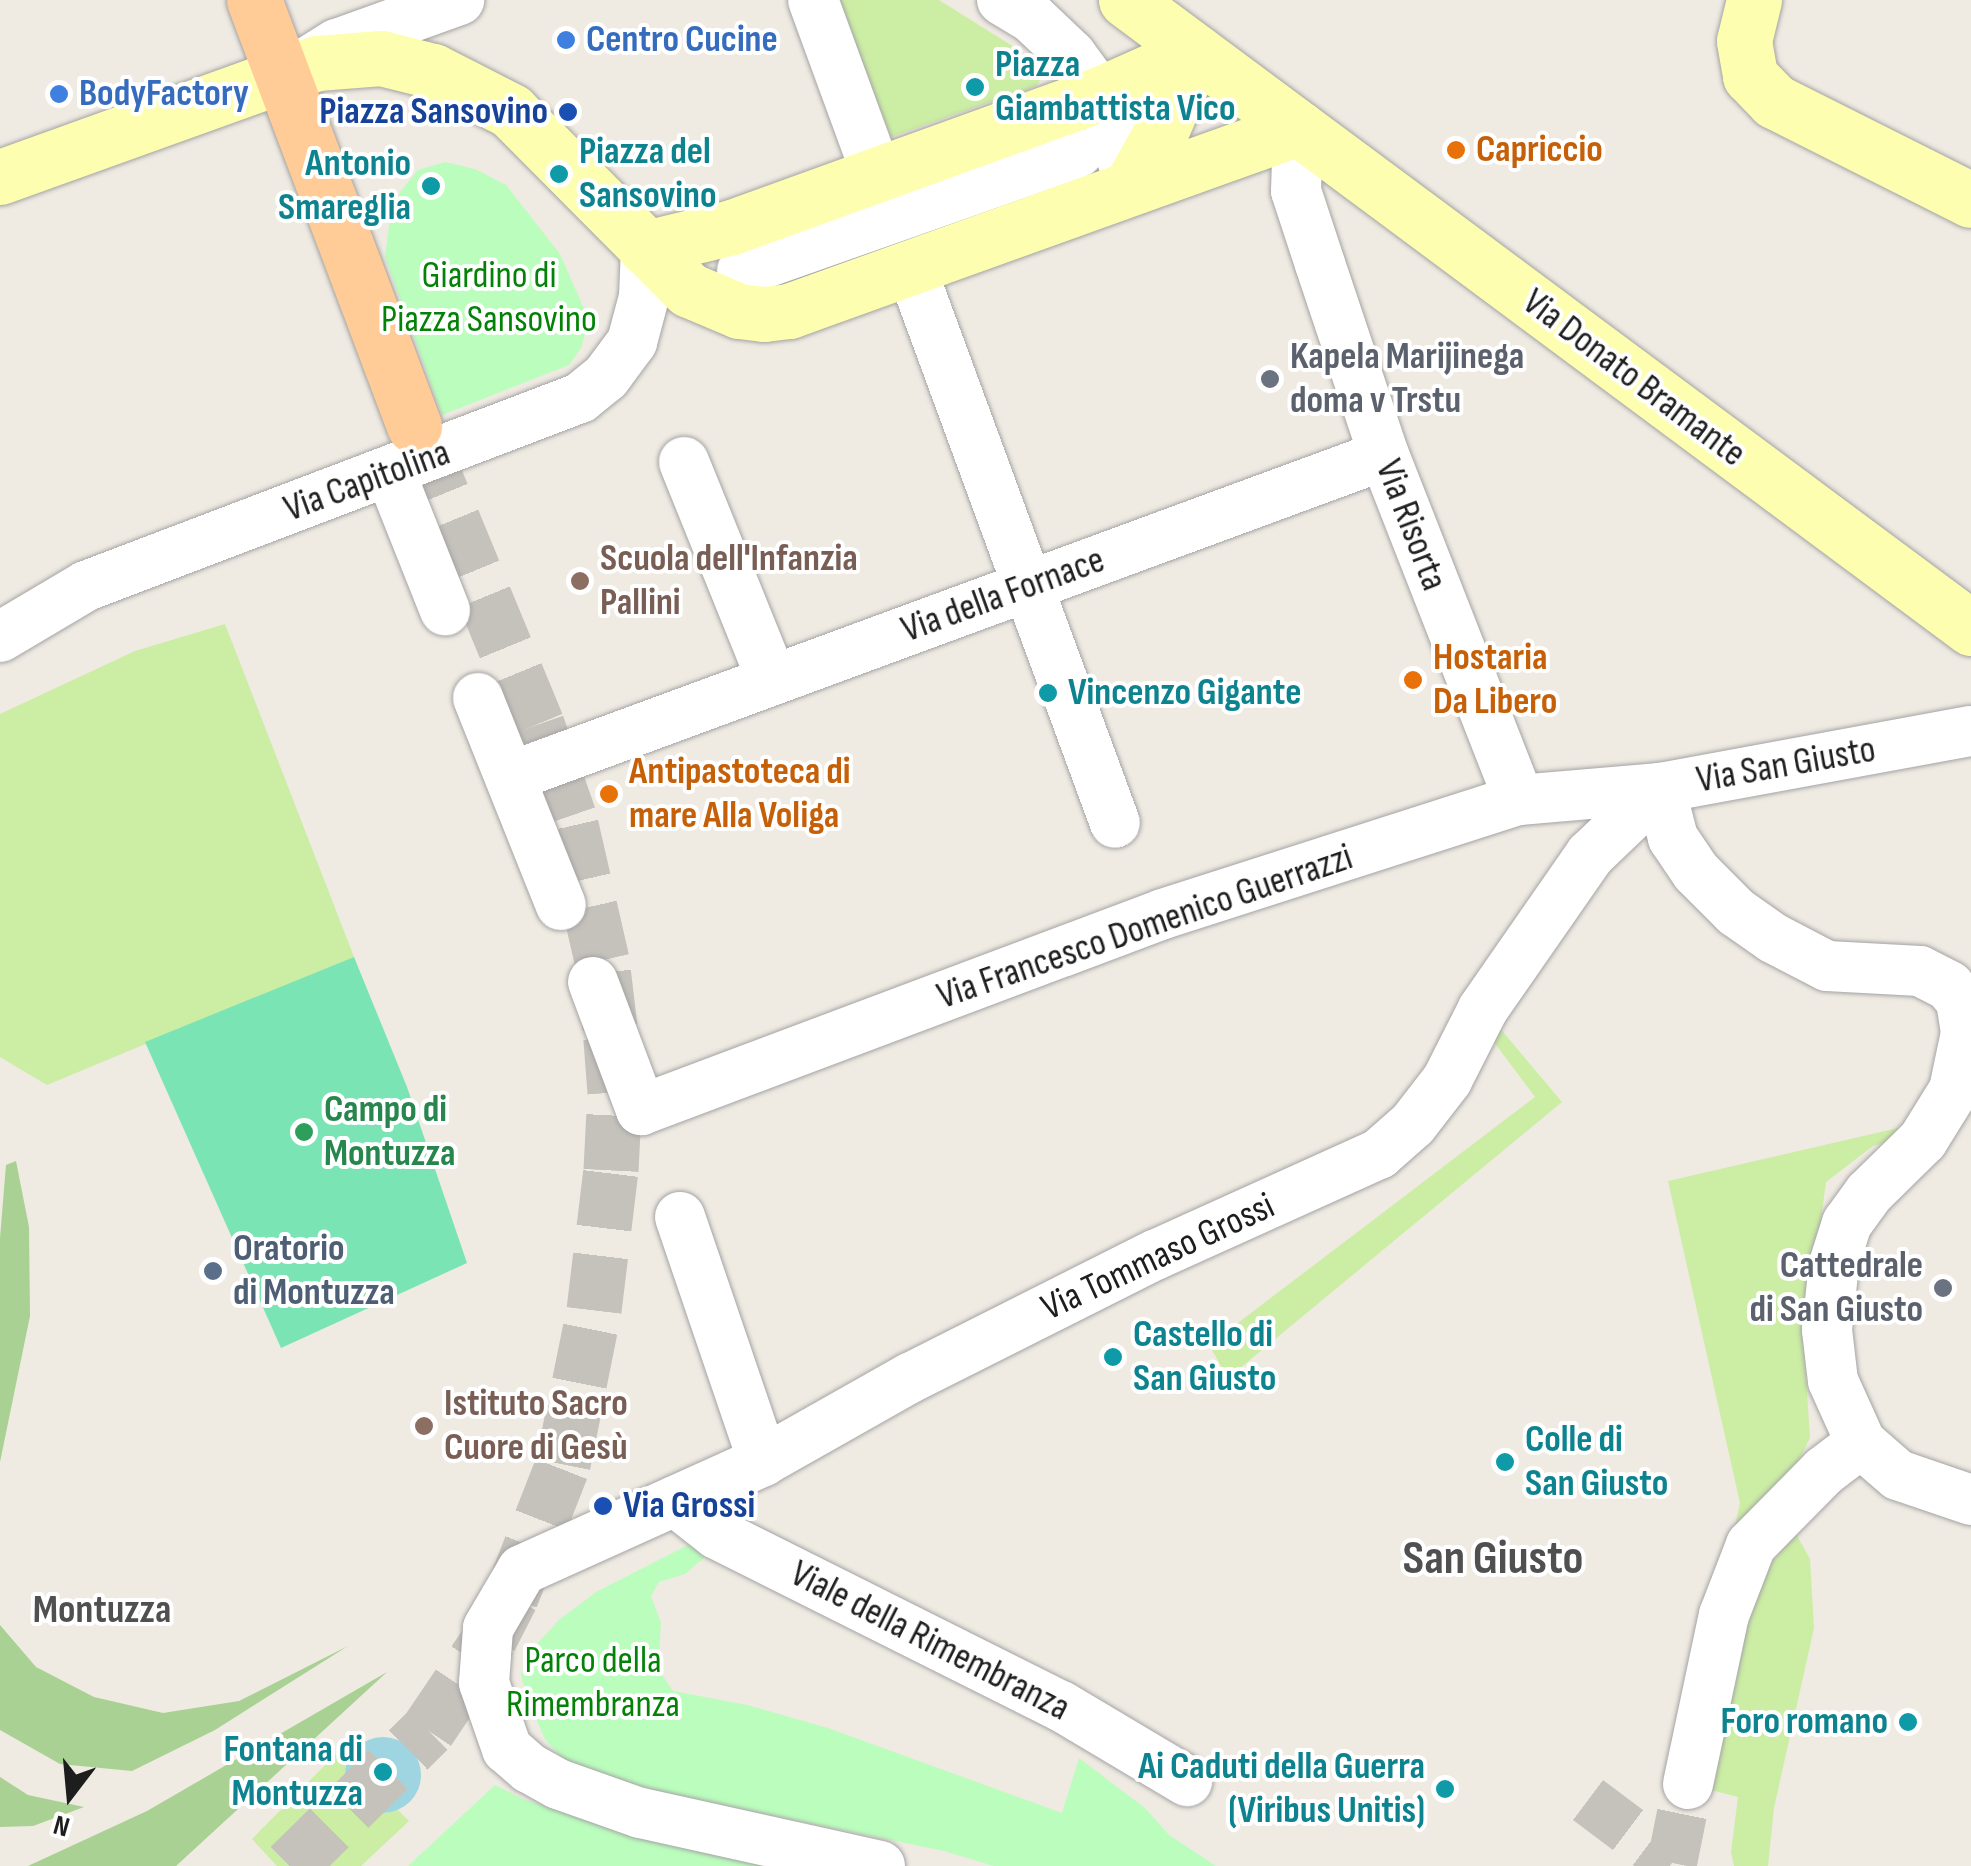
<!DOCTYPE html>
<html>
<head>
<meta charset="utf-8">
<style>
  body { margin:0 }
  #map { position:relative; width:1971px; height:1866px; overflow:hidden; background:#efeae2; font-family:"Sofia Sans Condensed",sans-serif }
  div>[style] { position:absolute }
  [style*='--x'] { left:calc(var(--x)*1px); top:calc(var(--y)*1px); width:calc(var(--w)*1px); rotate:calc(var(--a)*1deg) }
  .grass>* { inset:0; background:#cceda4 }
  .forest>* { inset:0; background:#a9d193 }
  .park>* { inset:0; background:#bbfdbd }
  .pitch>* { inset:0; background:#7ae4b5 }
  .water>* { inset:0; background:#9fd5e0 }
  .round { border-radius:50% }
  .street-tunnel>* { height:50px; margin-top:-25px; transform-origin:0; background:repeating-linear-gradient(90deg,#c5c1bb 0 50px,transparent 0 75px) }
  .primary-tunnel>* { height:55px; margin-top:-27.5px; transform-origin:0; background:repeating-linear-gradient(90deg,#c5c1bb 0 55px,transparent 0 83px) }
  .roads { filter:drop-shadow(0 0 2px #a4a4a4) drop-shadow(0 0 2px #a4a4a4) }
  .street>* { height:50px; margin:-25px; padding:0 25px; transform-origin:25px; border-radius:25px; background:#fff }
  .secondary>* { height:55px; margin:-27.5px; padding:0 27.5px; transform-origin:27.5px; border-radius:27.5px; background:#fefeb1 }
  .primary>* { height:55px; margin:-27.5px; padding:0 27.5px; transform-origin:27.5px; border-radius:27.5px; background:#ffcc97 }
  .dots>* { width:28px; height:28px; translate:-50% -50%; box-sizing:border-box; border:5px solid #fff; border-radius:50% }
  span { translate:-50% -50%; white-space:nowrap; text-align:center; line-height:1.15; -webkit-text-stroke:8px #fff; paint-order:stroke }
  .shop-label { font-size:38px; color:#366cbe; font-weight:700 }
  .left { translate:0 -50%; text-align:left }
  .culture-label { font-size:38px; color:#0d838f; font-weight:700 }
  .right { translate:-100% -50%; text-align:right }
  .transit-label { font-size:38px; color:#164399; font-weight:700 }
  .food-label { font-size:38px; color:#c56008; font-weight:700 }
  .park-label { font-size:38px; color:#048207 }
  .worship-label { font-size:38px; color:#5b616d; font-weight:700 }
  .street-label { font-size:38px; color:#1d1d1d }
  .education-label { font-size:38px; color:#785e54; font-weight:700 }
  .leisure-label { font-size:38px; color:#27864d; font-weight:700 }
  .service-label { font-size:38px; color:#4e5e75; font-weight:700 }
  .neighbourhood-label { font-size:40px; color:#505050; font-weight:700 }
  .district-label { font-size:48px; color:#505050; font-weight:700 }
  .north { position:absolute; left:20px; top:1746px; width:100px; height:100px; -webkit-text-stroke:8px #fff; paint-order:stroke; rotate:196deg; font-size:28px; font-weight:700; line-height:40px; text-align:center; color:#1d1d1d }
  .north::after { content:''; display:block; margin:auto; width:35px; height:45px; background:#1d1d1d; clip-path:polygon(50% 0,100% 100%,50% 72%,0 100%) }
</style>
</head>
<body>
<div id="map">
  <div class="grass">
    <div style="clip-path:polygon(837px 0,939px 0,1030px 57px,1041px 67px,1042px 78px,1036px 86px,891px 137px)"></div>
    <div style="clip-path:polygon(225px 624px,354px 957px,47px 1085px,0 1057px,0 714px,135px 651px)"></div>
    <div style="clip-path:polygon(1498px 1026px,1562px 1102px,1228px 1378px,1209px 1345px,1535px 1097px,1491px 1038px)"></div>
    <div style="clip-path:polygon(1911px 1125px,1897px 1139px,1873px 1146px,1826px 1182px,1804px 1347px,1810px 1438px,1796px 1466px,1735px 1526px,1740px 1503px,1668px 1181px)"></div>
    <div style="clip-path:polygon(1796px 1534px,1810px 1559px,1814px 1628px,1774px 1808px,1768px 1866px,1734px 1866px,1731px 1852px,1738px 1797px,1696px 1786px,1749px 1589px)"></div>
    <div style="clip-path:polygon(338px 1752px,347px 1762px,347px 1789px,386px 1813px,398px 1810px,409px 1821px,361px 1866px,277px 1866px,252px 1839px)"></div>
  </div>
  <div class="forest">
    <div style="clip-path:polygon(16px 1161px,29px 1227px,30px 1316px,0 1462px,0 1238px,6px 1165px)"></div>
    <div style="clip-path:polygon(0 1625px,36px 1667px,94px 1697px,163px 1713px,239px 1701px,348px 1646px,215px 1730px,132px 1771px,60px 1764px,0 1730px)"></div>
    <div style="clip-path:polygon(387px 1672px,176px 1866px,28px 1866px,147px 1811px)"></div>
    <div style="clip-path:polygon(0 1777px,28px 1795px,84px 1807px,33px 1826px,0 1827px)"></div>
  </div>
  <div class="park">
    <div style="clip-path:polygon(445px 162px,475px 169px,506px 185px,560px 254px,589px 320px,581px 348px,569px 365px,442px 415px,385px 257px,389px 225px,400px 192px,418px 170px)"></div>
    <div style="clip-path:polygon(688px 1545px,706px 1556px,685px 1574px,659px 1582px,651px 1596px,661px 1623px,658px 1669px,673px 1691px,747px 1705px,828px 1728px,1062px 1813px,1079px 1758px,1145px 1808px,1169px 1835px,1216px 1866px,994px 1866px,944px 1851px,647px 1790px,581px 1769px,563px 1759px,545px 1739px,527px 1698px,521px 1674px,534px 1647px,559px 1620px,596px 1592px)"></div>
    <div style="clip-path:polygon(495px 1785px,525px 1800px,647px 1836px,773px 1866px,408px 1866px)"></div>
  </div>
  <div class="pitch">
    <div style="clip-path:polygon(354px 957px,407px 1087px,467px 1263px,281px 1348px,145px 1042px)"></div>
  </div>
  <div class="water">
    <div class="round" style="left:345px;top:1737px;width:76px;height:76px"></div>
  </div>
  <div class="street-tunnel">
    <div style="--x:1588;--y:1800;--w:105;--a:36.9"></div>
    <div style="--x:1672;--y:1863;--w:81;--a:-78.6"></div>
  </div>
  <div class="primary-tunnel">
    <div style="--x:290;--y:1866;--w:194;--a:-44.6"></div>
    <div style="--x:428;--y:1730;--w:111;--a:-56"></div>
    <div style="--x:490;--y:1638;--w:46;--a:-62.9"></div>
    <div style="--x:511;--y:1597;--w:143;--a:-68.6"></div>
    <div style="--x:563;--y:1464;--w:157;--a:-78.6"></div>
    <div style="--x:594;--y:1310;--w:141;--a:-83.1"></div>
    <div style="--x:611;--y:1170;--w:78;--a:-87.1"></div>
    <div style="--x:615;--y:1092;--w:65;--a:-94.4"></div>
    <div style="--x:610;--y:1027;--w:67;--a:-96.8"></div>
    <div style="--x:602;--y:960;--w:148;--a:-102.9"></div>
    <div style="--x:569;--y:816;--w:97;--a:-109.2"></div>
    <div style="--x:537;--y:724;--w:322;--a:-112.4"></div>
  </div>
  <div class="roads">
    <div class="street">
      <div style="--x:813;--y:0;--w:186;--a:69.9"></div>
      <div style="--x:1002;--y:0;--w:35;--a:31"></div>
      <div style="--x:1032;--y:18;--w:54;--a:43.5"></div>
      <div style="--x:1071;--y:55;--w:49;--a:53.4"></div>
      <div style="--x:1100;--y:94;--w:97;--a:71.4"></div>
      <div style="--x:311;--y:60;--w:31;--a:-32"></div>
      <div style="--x:337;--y:44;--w:130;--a:-19.8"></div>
      <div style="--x:1298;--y:128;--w:63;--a:91.8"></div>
      <div style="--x:1296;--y:191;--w:77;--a:71.8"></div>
      <div style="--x:1320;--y:264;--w:201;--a:71.5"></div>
      <div style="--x:1384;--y:455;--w:370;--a:68.6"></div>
      <div style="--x:911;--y:268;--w:591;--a:69.82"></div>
      <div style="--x:742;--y:271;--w:356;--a:-19.4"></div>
      <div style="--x:684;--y:462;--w:235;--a:68"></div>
      <div style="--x:390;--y:472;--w:149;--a:68.3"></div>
      <div style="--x:0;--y:637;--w:100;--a:-30.7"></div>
      <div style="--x:86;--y:586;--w:529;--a:-20.84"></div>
      <div style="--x:580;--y:398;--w:33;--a:-39"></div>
      <div style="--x:606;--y:377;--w:44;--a:-53.4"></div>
      <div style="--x:632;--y:342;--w:47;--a:-75.1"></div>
      <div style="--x:644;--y:297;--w:49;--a:-87.7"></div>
      <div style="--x:478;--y:698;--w:223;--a:68.2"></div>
      <div style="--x:510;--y:777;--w:931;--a:-20.22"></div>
      <div style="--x:1660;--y:788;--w:52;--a:75.4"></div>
      <div style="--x:1673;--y:838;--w:41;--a:55.9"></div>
      <div style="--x:1696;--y:872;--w:57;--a:45"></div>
      <div style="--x:1736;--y:912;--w:45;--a:35.1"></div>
      <div style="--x:1773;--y:938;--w:61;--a:27.4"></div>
      <div style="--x:1827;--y:966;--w:93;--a:3.1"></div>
      <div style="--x:1920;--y:971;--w:33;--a:27"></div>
      <div style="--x:1949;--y:986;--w:19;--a:51"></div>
      <div style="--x:1961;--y:1001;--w:32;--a:81"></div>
      <div style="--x:1966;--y:1033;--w:58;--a:101.9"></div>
      <div style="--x:1954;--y:1090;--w:59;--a:121.8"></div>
      <div style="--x:1923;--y:1140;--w:76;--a:135.5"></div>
      <div style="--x:1869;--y:1193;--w:37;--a:126"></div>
      <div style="--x:1847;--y:1223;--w:43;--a:107.6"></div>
      <div style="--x:1834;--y:1264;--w:66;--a:96.1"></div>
      <div style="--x:1827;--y:1330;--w:51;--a:83.3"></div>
      <div style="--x:1833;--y:1381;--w:68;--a:65.7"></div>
      <div style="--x:1861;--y:1443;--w:49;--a:40.9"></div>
      <div style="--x:1898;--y:1475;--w:77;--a:18.9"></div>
      <div style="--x:593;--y:982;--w:137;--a:69.4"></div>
      <div style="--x:641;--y:1110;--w:558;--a:-20.58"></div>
      <div style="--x:1163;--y:914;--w:374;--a:-17.8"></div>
      <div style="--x:1519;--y:800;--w:142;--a:-4.9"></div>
      <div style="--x:1660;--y:788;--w:316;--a:-10.4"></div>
      <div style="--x:680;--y:1217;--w:258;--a:71.2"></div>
      <div style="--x:675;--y:1501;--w:53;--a:38.2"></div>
      <div style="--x:717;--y:1534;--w:385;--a:26.6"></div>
      <div style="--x:1061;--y:1706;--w:147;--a:30.8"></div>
      <div style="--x:1688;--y:1784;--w:173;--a:-78"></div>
      <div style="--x:1724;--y:1615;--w:75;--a:-68.9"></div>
      <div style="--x:1751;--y:1545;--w:104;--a:-45.4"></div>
      <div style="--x:1824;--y:1471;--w:46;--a:-37.1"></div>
      <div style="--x:880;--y:1866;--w:246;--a:-167.5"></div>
      <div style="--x:640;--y:1813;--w:87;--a:-160.5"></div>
      <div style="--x:558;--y:1784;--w:33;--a:-151"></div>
      <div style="--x:529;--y:1768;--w:29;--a:-139"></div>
      <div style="--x:507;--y:1749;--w:70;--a:-109.2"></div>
      <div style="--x:484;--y:1683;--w:55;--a:-85.8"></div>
      <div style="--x:488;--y:1628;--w:67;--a:-59.6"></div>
      <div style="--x:522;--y:1570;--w:265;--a:-24.3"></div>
      <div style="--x:763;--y:1461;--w:169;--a:-29.5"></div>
      <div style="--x:910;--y:1378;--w:274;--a:-26.7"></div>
      <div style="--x:1155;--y:1255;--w:246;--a:-24.3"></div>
      <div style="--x:1379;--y:1154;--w:45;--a:-41.4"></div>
      <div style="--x:1413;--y:1124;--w:56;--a:-52.3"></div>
      <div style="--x:1447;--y:1080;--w:80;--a:-63.1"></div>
      <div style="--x:1483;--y:1009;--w:188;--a:-55.2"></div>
      <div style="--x:1590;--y:855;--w:97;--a:-43.7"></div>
    </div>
    <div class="secondary">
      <div style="--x:1126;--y:0;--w:1053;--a:36.62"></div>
      <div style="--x:1754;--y:0;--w:42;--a:103.7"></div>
      <div style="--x:1744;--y:41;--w:36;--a:80"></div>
      <div style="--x:1750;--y:76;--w:35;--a:46"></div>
      <div style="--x:1774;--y:101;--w:220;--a:26.7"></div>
      <div style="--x:0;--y:177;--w:337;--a:-19.8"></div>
      <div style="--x:317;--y:63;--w:64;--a:-4.5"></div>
      <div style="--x:381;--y:58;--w:54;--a:14"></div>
      <div style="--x:433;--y:71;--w:88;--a:27.1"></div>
      <div style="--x:511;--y:111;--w:252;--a:45.2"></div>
      <div style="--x:689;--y:290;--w:54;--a:22.8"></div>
      <div style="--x:739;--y:311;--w:25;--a:7"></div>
      <div style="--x:764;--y:314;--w:25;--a:-7"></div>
      <div style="--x:789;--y:311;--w:541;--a:-19.77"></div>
      <div style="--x:1131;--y:186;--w:57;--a:-60.8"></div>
      <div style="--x:1159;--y:136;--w:91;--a:-66.8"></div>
      <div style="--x:646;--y:248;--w:89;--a:-13.7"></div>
      <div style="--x:732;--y:227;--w:391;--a:-19.9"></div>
      <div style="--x:1100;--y:94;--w:104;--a:-23.9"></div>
    </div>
    <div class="primary">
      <div style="--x:254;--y:0;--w:455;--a:69.4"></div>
    </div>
  </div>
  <div class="dots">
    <div style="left:566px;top:40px;background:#3f7fe0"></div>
    <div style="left:975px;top:87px;background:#0f9aa8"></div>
    <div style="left:59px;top:94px;background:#3f7fe0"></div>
    <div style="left:568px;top:112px;background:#1a4fb4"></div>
    <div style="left:1456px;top:150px;background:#e8710a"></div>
    <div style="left:559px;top:174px;background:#0f9aa8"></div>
    <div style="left:431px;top:186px;background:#0f9aa8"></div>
    <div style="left:1270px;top:379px;background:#6b7280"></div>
    <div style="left:580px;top:581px;background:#8d6e63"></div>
    <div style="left:1413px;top:680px;background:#e8710a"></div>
    <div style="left:1048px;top:693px;background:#0f9aa8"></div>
    <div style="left:609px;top:794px;background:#e8710a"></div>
    <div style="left:304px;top:1132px;background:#2e9e5b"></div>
    <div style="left:213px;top:1271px;background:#5c6f8a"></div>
    <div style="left:1943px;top:1288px;background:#6b7280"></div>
    <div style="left:1113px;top:1357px;background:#0f9aa8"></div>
    <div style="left:424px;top:1426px;background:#8d6e63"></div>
    <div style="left:1505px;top:1462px;background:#0f9aa8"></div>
    <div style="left:603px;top:1506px;background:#1a4fb4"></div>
    <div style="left:1908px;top:1722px;background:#0f9aa8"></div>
    <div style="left:383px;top:1772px;background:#0f9aa8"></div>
    <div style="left:1445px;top:1789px;background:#0f9aa8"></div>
  </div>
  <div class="shop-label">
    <span class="left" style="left:586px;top:40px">Centro Cucine</span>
    <span class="left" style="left:79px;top:94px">BodyFactory</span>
  </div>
  <div class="culture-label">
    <span class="left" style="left:995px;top:87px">Piazza<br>Giambattista Vico</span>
    <span class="left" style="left:579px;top:174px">Piazza del<br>Sansovino</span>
    <span class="right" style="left:411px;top:186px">Antonio<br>Smareglia</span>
    <span class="left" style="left:1068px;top:693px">Vincenzo Gigante</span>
    <span class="left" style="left:1133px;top:1357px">Castello di<br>San Giusto</span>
    <span class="left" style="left:1525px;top:1462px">Colle di<br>San Giusto</span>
    <span class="right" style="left:1888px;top:1722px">Foro romano</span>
    <span class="right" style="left:363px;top:1772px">Fontana di<br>Montuzza</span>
    <span class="right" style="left:1425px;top:1789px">Ai Caduti della Guerra<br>(Viribus Unitis)</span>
  </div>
  <div class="transit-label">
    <span class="right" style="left:548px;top:112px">Piazza Sansovino</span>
    <span class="left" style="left:623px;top:1506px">Via Grossi</span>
  </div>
  <div class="food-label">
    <span class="left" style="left:1476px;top:150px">Capriccio</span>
    <span class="left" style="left:1433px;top:680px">Hostaria<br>Da Libero</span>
    <span class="left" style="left:629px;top:794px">Antipastoteca di<br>mare Alla Voliga</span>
  </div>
  <div class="park-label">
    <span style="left:489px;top:298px">Giardino di<br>Piazza Sansovino</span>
    <span style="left:593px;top:1683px">Parco della<br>Rimembranza</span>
  </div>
  <div class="worship-label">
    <span class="left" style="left:1290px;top:379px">Kapela Marijinega<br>doma v Trstu</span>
    <span class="right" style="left:1923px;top:1288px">Cattedrale<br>di San Giusto</span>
  </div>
  <div class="street-label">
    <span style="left:1634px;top:378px;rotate:37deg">Via Donato Bramante</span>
    <span style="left:367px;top:481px;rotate:-20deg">Via Capitolina</span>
    <span style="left:1411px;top:525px;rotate:69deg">Via Risorta</span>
    <span style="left:1003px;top:595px;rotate:-20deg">Via della Fornace</span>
    <span style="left:1786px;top:765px;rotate:-10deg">Via San Giusto</span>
    <span style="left:1145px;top:927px;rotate:-19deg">Via Francesco Domenico Guerrazzi</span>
    <span style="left:1158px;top:1257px;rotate:-25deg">Via Tommaso Grossi</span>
    <span style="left:930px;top:1641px;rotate:27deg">Viale della Rimembranza</span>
  </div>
  <div class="education-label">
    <span class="left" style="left:600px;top:581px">Scuola dell'Infanzia<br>Pallini</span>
    <span class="left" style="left:444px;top:1426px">Istituto Sacro<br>Cuore di Gesù</span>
  </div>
  <div class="leisure-label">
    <span class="left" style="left:324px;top:1132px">Campo di<br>Montuzza</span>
  </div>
  <div class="service-label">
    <span class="left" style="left:233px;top:1271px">Oratorio<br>di Montuzza</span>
  </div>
  <div class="neighbourhood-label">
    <span style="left:102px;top:1610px">Montuzza</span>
  </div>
  <div class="district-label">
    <span style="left:1493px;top:1559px">San Giusto</span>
  </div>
  <div class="north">N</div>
</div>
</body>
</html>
